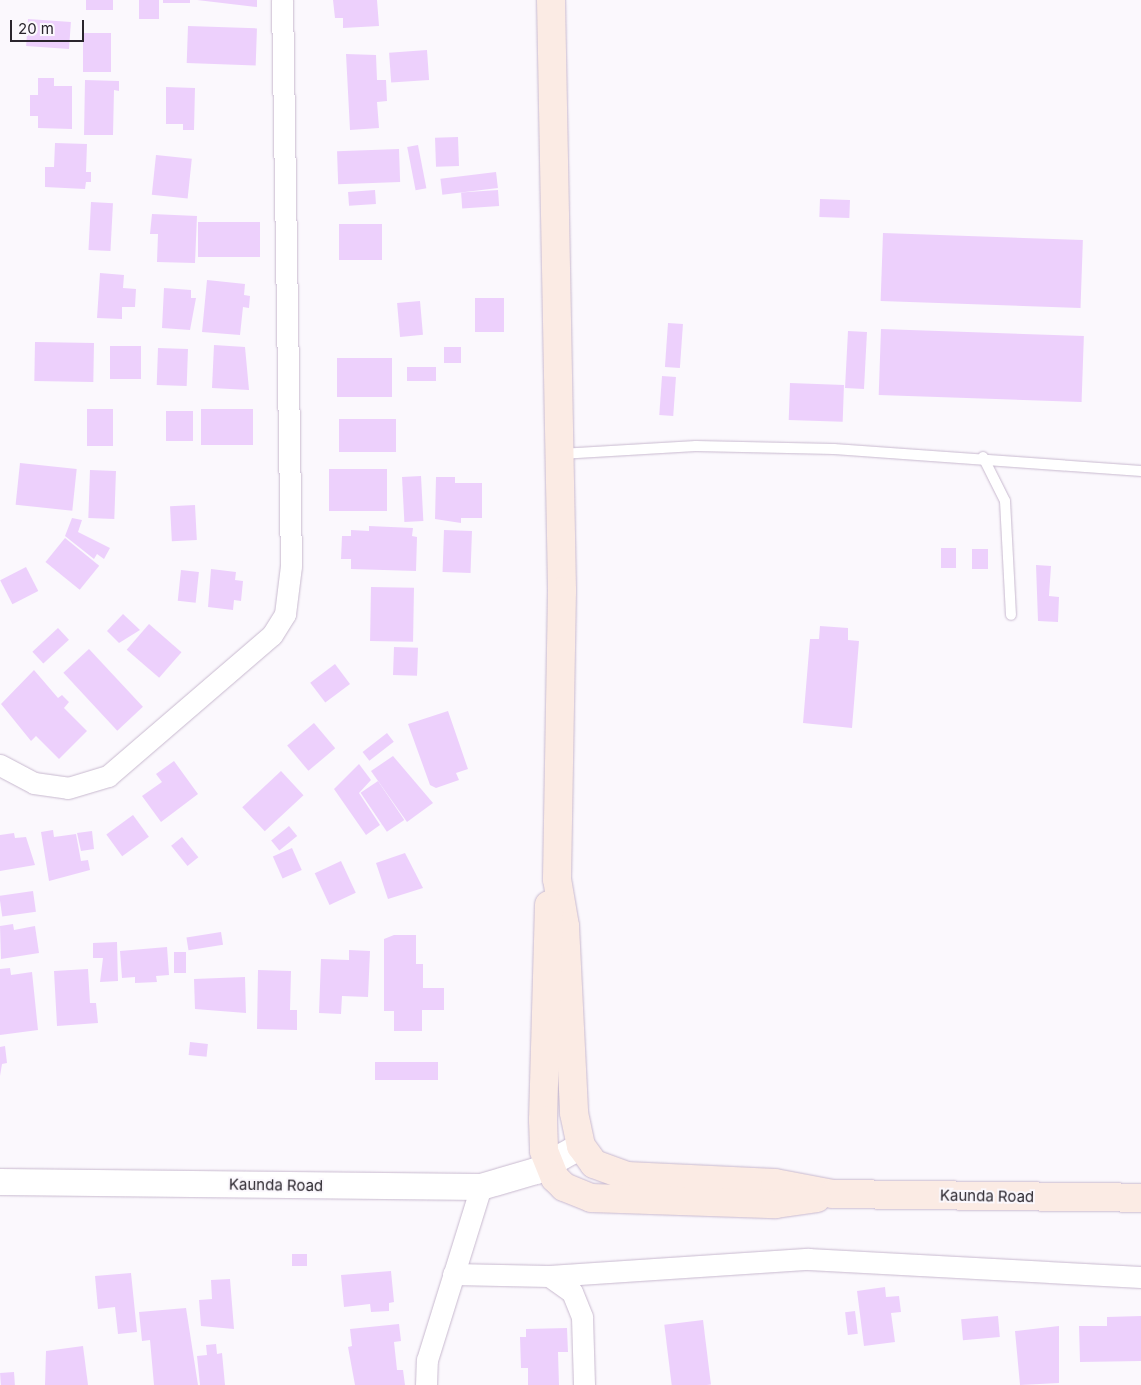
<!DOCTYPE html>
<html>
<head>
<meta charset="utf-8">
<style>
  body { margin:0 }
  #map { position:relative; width:1141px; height:1385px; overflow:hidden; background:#fbf8fd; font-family:Inter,sans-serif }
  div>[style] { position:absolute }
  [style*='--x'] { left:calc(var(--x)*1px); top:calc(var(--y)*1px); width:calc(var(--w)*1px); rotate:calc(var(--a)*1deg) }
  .building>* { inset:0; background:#edd0fc; transform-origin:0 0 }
  .roads { filter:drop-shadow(0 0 1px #c8b9cf) drop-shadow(0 0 1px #c8b9cf) }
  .service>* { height:10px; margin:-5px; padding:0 5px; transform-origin:5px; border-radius:5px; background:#fff }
  .minor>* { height:21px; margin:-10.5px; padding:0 10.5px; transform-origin:10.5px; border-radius:10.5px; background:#fff }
  .tertiary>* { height:26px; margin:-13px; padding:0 13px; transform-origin:13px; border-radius:13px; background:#fff }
  .secondary>* { height:28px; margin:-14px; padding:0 14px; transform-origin:14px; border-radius:14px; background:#fbebe4 }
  span { translate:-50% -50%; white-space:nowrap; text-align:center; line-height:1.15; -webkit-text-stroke:4px #fbf8fd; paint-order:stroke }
  .street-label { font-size:15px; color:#2a252d }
  .scale { position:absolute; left:10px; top:20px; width:74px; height:22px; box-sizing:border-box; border:2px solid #2a252d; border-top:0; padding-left:6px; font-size:15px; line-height:18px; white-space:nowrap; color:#2a252d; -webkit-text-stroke:4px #fbf8fd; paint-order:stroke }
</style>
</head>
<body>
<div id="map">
  <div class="building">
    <div style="left:86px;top:0;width:27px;height:10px"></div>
    <div style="left:139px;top:0;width:20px;height:19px"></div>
    <div style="left:163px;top:0;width:27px;height:3px"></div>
    <div style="clip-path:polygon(197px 0,257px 0,257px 7px)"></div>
    <div style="clip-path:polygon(333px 0,377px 0,379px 26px,343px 28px,343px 18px,335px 18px)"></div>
    <div style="left:28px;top:19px;width:43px;height:27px;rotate:4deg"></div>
    <div style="left:188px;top:26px;width:69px;height:37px;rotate:2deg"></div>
    <div style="left:83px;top:33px;width:28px;height:39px"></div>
    <div style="left:427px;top:50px;width:30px;height:38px;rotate:86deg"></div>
    <div style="clip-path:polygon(346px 54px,376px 55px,377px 80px,386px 80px,387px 101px,377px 102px,379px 128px,350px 130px)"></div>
    <div style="clip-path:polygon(38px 78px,54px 78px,54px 86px,72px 86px,72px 129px,38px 128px,38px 116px,30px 116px,30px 95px,38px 95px)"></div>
    <div style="clip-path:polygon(85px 80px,119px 81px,119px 91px,114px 90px,113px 135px,84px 135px)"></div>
    <div style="clip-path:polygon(166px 87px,195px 88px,194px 130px,183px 130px,183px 124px,166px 124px)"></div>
    <div style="left:458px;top:137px;width:29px;height:23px;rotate:88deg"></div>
    <div style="clip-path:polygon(55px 143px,87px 144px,86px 172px,91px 172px,91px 182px,86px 182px,85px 189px,45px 187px,45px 167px,54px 167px)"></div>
    <div style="left:418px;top:145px;width:44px;height:11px;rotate:79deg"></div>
    <div style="left:399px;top:149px;width:33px;height:62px;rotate:88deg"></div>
    <div style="left:156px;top:155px;width:36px;height:40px;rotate:6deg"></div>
    <div style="left:496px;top:172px;width:16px;height:56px;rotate:83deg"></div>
    <div style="left:375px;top:190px;width:14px;height:27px;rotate:86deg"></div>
    <div style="left:498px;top:190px;width:16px;height:37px;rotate:86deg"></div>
    <div style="left:820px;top:199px;width:30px;height:18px;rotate:2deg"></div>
    <div style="left:91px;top:202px;width:22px;height:48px;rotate:3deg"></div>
    <div style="clip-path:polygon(152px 214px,197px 216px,195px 263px,157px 262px,158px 234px,150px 234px)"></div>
    <div style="left:198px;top:222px;width:62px;height:35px"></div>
    <div style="left:339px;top:224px;width:43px;height:36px"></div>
    <div style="left:883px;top:233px;width:200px;height:68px;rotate:2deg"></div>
    <div style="clip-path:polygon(100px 273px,124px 275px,123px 288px,136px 289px,135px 307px,122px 307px,122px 319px,97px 318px)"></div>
    <div style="clip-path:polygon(207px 280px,245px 284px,244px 295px,250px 296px,249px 308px,243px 307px,240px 335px,202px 332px)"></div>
    <div style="clip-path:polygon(164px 288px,191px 290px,191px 298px,196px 298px,190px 330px,162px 328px)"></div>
    <div style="left:475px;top:298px;width:29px;height:34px"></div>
    <div style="left:420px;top:301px;width:34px;height:23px;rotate:85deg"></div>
    <div style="left:668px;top:323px;width:15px;height:44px;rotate:4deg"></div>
    <div style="left:881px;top:329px;width:203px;height:66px;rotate:2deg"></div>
    <div style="left:848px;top:331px;width:19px;height:57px;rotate:3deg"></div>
    <div style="left:35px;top:342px;width:59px;height:39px;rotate:1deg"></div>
    <div style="clip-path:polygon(214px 345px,245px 347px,249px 390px,212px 388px)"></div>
    <div style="left:110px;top:346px;width:31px;height:33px"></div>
    <div style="left:461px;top:347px;width:16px;height:17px;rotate:90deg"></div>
    <div style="left:158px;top:348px;width:30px;height:37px;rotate:2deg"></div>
    <div style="left:337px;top:358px;width:55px;height:39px"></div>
    <div style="left:407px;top:367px;width:29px;height:14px"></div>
    <div style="left:662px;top:376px;width:14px;height:39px;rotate:4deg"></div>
    <div style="left:790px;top:383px;width:54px;height:37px;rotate:2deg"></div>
    <div style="left:87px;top:409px;width:26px;height:37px"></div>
    <div style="left:201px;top:409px;width:52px;height:36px"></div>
    <div style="left:166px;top:411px;width:27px;height:30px"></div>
    <div style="left:339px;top:419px;width:57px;height:33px"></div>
    <div style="left:20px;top:463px;width:57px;height:42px;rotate:6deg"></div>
    <div style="left:329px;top:469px;width:58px;height:42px"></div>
    <div style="left:90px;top:470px;width:26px;height:48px;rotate:2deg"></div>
    <div style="left:421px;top:476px;width:45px;height:19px;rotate:87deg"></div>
    <div style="clip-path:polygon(436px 477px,455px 477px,455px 483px,482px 483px,482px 518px,461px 518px,461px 523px,435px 519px)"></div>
    <div style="left:195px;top:505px;width:35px;height:25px;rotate:87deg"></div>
    <div style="clip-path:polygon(72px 518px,82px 520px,78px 532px,110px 548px,104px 559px,97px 554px,94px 559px,65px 536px)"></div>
    <div style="clip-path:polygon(369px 526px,413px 528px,412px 536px,417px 537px,416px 571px,351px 569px,351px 559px,341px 559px,342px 536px,351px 536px,351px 530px,369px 531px)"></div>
    <div style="left:444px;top:530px;width:28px;height:42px;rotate:2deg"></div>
    <div style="left:65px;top:538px;width:44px;height:31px;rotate:39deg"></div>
    <div style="left:941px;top:548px;width:15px;height:20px"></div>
    <div style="left:972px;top:549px;width:16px;height:20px"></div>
    <div style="clip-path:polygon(1036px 565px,1051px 566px,1049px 596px,1059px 597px,1058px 622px,1038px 621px)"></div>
    <div style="left:26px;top:567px;width:27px;height:29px;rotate:63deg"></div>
    <div style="clip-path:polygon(211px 569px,236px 572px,235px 580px,243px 581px,241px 601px,234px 600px,233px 610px,208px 607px)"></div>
    <div style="left:181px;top:570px;width:18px;height:31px;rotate:6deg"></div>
    <div style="left:371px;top:587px;width:43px;height:54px;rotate:1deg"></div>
    <div style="clip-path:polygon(123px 614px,140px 630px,119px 643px,107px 631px)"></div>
    <div style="left:149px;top:624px;width:43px;height:34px;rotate:41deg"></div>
    <div style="clip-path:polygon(820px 626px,848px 628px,848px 640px,859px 641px,852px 728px,803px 723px,810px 639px,819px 639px)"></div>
    <div style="left:58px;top:628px;width:16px;height:35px;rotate:47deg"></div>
    <div style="left:394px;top:647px;width:24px;height:28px;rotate:2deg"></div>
    <div style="left:89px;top:649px;width:79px;height:35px;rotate:47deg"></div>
    <div style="left:335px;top:664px;width:25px;height:31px;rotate:53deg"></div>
    <div style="clip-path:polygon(34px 670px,58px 698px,62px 695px,69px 702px,64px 708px,87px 731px,59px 759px,36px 736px,31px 741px,1px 704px)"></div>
    <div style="clip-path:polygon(448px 711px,468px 769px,456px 773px,459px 780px,436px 788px,430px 785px,408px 724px)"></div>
    <div style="left:314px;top:723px;width:33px;height:35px;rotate:50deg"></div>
    <div style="left:387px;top:733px;width:11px;height:31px;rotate:52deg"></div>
    <div style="clip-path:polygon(393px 756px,433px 803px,407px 822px,371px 771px)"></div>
    <div style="clip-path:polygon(174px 761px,198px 794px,161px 822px,142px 796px,162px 782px,156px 774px)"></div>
    <div style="clip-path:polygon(359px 764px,371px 780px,359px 793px,380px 825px,366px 835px,334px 789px)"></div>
    <div style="left:281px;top:771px;width:33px;height:53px;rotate:47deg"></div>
    <div style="left:378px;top:781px;width:47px;height:21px;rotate:56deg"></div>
    <div style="left:133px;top:815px;width:27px;height:33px;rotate:54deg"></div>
    <div style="left:289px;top:826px;width:13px;height:23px;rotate:51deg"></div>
    <div style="clip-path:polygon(53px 830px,54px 837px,76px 834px,81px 861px,88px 860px,90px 870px,49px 881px,41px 832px)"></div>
    <div style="clip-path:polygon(92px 831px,94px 849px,81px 851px,77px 833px)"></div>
    <div style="clip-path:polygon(14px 833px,15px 838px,26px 837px,35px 865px,0 871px,0 835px)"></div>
    <div style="left:182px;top:837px;width:26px;height:14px;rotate:51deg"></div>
    <div style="left:292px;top:848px;width:24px;height:21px;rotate:66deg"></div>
    <div style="clip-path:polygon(405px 853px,423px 888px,388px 899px,376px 863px)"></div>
    <div style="left:341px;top:861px;width:35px;height:29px;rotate:65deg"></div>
    <div style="left:33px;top:891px;width:21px;height:34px;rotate:82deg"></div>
    <div style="clip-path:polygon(13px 924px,14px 930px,35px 926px,39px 953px,1px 959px,0 926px)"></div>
    <div style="left:221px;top:932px;width:13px;height:35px;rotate:81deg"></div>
    <div style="clip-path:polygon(394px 935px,416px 935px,416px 964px,423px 964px,423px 988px,444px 988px,444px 1010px,422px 1010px,422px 1031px,394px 1031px,394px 1011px,384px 1011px,384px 939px)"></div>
    <div style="clip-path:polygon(117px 942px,118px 981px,100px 982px,103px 958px,93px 958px,93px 943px)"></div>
    <div style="clip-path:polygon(167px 947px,169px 975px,156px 976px,157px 982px,135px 983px,135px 977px,122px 978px,120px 951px)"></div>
    <div style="clip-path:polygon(349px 950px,370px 951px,368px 997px,342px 996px,341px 1014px,319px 1013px,321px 959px,349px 960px)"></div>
    <div style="left:174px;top:952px;width:12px;height:21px"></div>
    <div style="clip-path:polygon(10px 968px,11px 975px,32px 972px,38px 1030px,0 1035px,0 969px)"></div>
    <div style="clip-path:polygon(88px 969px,90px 1003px,96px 1003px,98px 1023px,57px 1026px,54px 971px)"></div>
    <div style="clip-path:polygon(258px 970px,291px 971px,290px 1010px,297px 1010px,297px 1030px,257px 1029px)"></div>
    <div style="clip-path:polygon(245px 977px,246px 1013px,195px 1009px,194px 979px)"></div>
    <div style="left:190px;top:1042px;width:18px;height:13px;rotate:6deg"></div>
    <div style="clip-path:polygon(5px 1046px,7px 1063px,2px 1064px,0 1076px,0 1047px)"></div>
    <div style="left:375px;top:1062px;width:63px;height:18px"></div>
    <div style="left:292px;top:1254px;width:15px;height:12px"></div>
    <div style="clip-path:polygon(391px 1271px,394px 1302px,389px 1303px,389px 1311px,371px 1312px,370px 1304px,344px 1307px,341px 1275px)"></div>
    <div style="clip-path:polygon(131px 1273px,137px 1332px,118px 1334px,115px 1307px,98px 1309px,95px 1276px)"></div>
    <div style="clip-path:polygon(230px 1279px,234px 1329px,201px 1326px,199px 1300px,212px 1299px,211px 1280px)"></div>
    <div style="clip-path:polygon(885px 1287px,886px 1297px,899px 1296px,901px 1312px,891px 1313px,895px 1342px,864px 1346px,857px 1291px)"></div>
    <div style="clip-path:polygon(186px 1308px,198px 1385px,154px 1385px,150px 1340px,142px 1341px,139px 1312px)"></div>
    <div style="left:855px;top:1311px;width:23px;height:10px;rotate:83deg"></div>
    <div style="left:998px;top:1316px;width:21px;height:37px;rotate:85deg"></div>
    <div style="clip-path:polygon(1141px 1316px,1141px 1361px,1080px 1362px,1079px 1326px,1107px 1326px,1107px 1317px)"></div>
    <div style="left:703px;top:1320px;width:65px;height:39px;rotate:83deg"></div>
    <div style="clip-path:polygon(399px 1324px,401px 1341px,394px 1342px,397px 1370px,403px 1370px,405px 1385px,355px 1385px,348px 1347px,352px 1346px,350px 1329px)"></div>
    <div style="clip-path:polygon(1059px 1326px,1059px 1383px,1020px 1385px,1015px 1331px)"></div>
    <div style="clip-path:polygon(567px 1328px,568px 1352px,558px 1352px,559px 1385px,528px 1385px,528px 1368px,521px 1368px,520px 1337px,526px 1337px,526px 1329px)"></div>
    <div style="clip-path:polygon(216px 1344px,217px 1354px,222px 1353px,225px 1385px,200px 1385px,197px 1356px,207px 1355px,206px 1345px)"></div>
    <div style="clip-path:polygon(83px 1346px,88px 1385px,45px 1385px,46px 1351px)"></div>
    <div style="left:14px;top:1372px;width:13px;height:14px;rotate:86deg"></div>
  </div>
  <div class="roads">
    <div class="service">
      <div style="--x:560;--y:454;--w:136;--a:-3.4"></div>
      <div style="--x:696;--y:446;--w:138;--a:1.2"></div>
      <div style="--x:834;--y:449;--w:308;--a:4.1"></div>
      <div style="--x:983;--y:457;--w:49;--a:63.4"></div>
      <div style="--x:1005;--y:501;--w:114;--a:87"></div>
    </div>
    <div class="minor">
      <div style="--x:0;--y:765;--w:38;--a:28"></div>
      <div style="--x:34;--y:783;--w:34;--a:8"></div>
      <div style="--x:68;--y:788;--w:42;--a:-16.7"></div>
      <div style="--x:108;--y:776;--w:216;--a:-40.7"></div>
      <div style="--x:272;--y:635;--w:25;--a:-58"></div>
      <div style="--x:285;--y:614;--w:48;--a:-82.9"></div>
      <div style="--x:291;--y:566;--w:566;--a:-90.91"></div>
      <div style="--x:453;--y:1274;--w:96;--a:1.2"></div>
      <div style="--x:549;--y:1276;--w:28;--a:35"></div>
      <div style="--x:572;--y:1292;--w:27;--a:68"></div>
      <div style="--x:582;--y:1317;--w:68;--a:88.3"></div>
      <div style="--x:549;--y:1276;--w:260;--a:-3.8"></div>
      <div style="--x:808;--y:1259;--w:333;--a:3.1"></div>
      <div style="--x:426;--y:1385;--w:25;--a:-88"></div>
      <div style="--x:427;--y:1360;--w:181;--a:-72.7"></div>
    </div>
    <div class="tertiary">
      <div style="--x:0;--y:1182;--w:481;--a:0.6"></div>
      <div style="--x:481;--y:1187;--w:57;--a:-16.2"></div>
      <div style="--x:536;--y:1171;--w:51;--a:-29.1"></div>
    </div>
    <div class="secondary">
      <div style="--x:551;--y:0;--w:591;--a:88.93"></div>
      <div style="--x:562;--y:591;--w:288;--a:91"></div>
      <div style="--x:557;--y:879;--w:48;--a:80.3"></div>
      <div style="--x:565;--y:926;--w:187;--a:87.2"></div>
      <div style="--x:574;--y:1113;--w:34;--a:78"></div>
      <div style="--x:581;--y:1146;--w:22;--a:54"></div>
      <div style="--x:594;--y:1164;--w:35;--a:20"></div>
      <div style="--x:627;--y:1176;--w:148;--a:2.7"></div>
      <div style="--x:775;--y:1183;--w:59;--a:10.7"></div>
      <div style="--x:833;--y:1194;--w:308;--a:0.7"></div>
      <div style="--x:549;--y:905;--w:215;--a:91.6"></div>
      <div style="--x:543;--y:1120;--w:31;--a:88"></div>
      <div style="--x:544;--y:1151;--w:29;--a:68"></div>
      <div style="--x:555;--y:1178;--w:13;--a:45"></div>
      <div style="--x:564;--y:1187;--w:29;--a:22"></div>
      <div style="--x:591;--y:1198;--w:185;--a:1.9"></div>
      <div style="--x:776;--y:1204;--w:41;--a:-8.3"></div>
    </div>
  </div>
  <div class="street-label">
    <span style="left:276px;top:1185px;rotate:1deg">Kaunda Road</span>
    <span style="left:987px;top:1196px;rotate:1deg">Kaunda Road</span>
  </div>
  <div class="scale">20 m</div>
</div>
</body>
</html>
